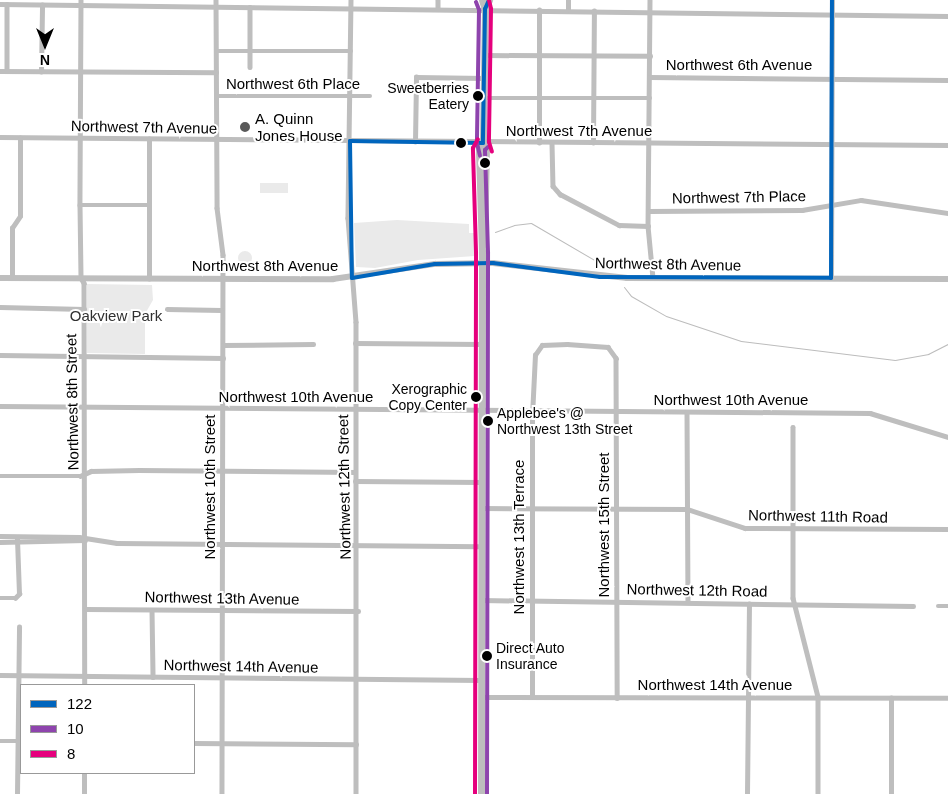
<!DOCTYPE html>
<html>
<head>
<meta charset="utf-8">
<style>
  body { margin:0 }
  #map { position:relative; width:948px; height:794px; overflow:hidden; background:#fff; font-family:Arial,sans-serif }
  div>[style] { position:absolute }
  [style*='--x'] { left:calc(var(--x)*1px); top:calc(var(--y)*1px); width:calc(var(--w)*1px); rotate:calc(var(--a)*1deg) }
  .green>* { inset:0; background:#eaeaea; transform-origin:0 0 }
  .round { border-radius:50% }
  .stream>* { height:1px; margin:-0.5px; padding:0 0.5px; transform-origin:0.5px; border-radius:0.5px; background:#bcbcbc }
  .minor>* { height:4.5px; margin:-2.25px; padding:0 2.25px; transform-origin:2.25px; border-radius:2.25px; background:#bebebe }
  .tertiary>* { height:5.5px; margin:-2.75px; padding:0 2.75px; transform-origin:2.75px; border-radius:2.75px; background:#bebebe }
  .primary>* { height:7px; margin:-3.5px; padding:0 3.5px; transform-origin:3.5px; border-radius:3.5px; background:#bdbdbd }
  .bus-1>* { height:4px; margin:-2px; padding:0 2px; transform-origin:2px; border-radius:2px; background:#0065bd }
  .bus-2>* { height:4px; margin:-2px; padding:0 2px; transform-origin:2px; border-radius:2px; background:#8e44ad }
  .bus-3>* { height:4px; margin:-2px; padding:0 2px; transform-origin:2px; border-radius:2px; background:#e5007d }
  .dots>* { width:14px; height:14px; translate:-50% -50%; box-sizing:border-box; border:2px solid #fff; border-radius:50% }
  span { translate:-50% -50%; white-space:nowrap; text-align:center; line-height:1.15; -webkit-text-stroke:4px #fff; paint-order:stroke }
  .bus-label { font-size:14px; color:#000 }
  .right { translate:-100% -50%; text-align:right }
  .left { translate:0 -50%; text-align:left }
  .street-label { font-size:15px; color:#000 }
  .poi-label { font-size:15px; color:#000 }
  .park-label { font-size:15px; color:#303030 }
  .legend { position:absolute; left:20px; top:684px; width:175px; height:90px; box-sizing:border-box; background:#fff; border:1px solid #999; margin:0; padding:6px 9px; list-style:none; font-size:15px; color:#000 }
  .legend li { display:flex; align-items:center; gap:10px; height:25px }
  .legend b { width:25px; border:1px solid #999 }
  .north { position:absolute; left:20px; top:20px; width:50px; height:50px; -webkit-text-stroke:4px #fff; paint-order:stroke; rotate:180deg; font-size:14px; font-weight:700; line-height:20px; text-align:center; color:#000 }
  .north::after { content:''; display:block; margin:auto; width:18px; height:22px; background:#000; clip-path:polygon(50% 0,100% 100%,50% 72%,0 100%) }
</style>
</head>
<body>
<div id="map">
  <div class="green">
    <div style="left:260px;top:183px;width:28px;height:10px"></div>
    <div style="clip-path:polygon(397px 220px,469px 224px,469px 233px,475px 233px,475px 256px,418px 260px,375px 268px,356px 267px,354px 223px)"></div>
    <div class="round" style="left:238px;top:251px;width:14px;height:14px"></div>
    <div style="clip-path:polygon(87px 284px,152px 285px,153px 300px,145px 314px,145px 354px,87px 353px)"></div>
  </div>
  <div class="stream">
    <div style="--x:495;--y:232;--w:20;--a:-20"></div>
    <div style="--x:514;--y:225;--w:17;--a:-7"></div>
    <div style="--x:531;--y:223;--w:89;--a:30.3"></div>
    <div style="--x:624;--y:287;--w:11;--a:52"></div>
    <div style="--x:631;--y:296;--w:40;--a:29.7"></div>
    <div style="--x:666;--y:316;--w:79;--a:18.4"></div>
    <div style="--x:741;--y:341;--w:155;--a:7"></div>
    <div style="--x:895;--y:360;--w:34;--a:-10"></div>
    <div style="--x:928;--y:354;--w:22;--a:-27"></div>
  </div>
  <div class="minor">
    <div style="--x:81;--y:0;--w:205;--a:90.3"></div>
    <div style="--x:80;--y:205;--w:73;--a:89.2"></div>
    <div style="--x:81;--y:278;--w:6;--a:59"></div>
    <div style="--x:84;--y:283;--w:402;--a:89.9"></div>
    <div style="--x:216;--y:0;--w:208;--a:89.7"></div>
    <div style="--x:217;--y:208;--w:47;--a:82.7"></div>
    <div style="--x:223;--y:255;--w:539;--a:90.11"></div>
    <div style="--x:351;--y:0;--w:218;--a:90.8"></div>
    <div style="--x:348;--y:218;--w:104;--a:85.6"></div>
    <div style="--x:356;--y:322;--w:472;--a:90"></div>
    <div style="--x:438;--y:0;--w:9;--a:90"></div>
    <div style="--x:650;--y:0;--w:226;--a:90.5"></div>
    <div style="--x:648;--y:226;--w:52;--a:84.5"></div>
    <div style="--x:0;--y:4;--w:948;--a:0.73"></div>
    <div style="--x:7;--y:4;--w:67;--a:90"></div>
    <div style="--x:250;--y:7;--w:60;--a:90"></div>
    <div style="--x:568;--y:10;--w:10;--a:-90"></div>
    <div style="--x:216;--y:51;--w:135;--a:0"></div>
    <div style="--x:484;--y:55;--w:166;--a:0.3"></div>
    <div style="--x:0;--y:71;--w:216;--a:0.3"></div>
    <div style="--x:41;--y:72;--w:67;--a:-89.1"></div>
    <div style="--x:650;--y:77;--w:298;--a:0.6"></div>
    <div style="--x:216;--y:96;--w:154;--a:0"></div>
    <div style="--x:483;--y:98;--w:167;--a:0"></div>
    <div style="--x:0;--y:137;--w:948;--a:0.48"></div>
    <div style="--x:415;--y:142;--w:65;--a:-89.1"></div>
    <div style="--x:416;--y:77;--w:68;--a:0.8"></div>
    <div style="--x:539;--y:143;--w:133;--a:-90"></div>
    <div style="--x:552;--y:143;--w:43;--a:88.7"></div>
    <div style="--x:553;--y:186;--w:11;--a:49"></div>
    <div style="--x:560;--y:194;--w:67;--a:27.7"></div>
    <div style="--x:619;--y:225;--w:29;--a:2"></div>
    <div style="--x:593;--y:143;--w:132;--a:-89.6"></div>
    <div style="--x:80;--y:205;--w:69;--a:0"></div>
    <div style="--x:649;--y:211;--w:153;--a:-0.4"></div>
    <div style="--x:802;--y:210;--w:60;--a:-9.6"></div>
    <div style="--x:861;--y:200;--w:88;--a:8.5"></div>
    <div style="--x:12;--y:278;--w:50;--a:-90"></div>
    <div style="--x:12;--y:228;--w:14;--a:-56"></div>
    <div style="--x:20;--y:216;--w:78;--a:-90"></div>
    <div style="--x:831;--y:278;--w:278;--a:-89.8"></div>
    <div style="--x:149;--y:279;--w:140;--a:-90"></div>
    <div style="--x:0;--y:307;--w:84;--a:1.4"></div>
    <div style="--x:167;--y:309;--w:54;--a:1.1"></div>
    <div style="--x:355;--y:343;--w:127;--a:0.5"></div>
    <div style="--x:223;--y:345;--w:90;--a:-0.6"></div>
    <div style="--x:0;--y:355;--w:223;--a:0.8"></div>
    <div style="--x:0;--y:406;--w:870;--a:0.46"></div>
    <div style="--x:870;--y:413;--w:82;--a:17.1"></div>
    <div style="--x:687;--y:412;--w:190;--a:89.7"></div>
    <div style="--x:793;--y:427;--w:171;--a:90"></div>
    <div style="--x:793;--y:598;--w:102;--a:75.8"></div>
    <div style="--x:818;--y:697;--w:97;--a:90"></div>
    <div style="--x:0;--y:476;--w:80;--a:0"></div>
    <div style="--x:80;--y:476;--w:12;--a:-24"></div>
    <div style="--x:91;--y:471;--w:48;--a:-1.2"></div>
    <div style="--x:139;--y:470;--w:216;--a:0.5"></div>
    <div style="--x:355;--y:481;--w:127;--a:0.5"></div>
    <div style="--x:482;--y:508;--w:205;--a:0.3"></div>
    <div style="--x:687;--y:509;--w:61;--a:18.1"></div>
    <div style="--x:745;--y:528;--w:203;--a:0.3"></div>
    <div style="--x:0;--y:536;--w:79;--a:0.7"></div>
    <div style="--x:79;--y:537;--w:38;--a:9"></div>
    <div style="--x:117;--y:543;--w:364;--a:0.5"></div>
    <div style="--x:0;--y:542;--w:85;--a:-1.3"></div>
    <div style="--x:0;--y:598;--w:15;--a:0"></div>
    <div style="--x:15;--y:598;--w:6;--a:-45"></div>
    <div style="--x:19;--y:594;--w:55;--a:-92.1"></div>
    <div style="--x:481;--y:600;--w:432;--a:0.8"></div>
    <div style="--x:938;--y:606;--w:10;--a:0"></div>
    <div style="--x:86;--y:609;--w:272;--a:0.4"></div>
    <div style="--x:152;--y:610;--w:67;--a:89.1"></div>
    <div style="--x:0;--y:675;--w:481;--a:0.6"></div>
    <div style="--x:481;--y:697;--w:467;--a:0.1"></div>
    <div style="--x:532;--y:697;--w:281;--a:-90"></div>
    <div style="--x:532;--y:416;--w:61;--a:-87.2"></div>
    <div style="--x:535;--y:355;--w:12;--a:-55"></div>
    <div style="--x:542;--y:345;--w:25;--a:-2"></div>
    <div style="--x:567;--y:344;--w:41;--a:4.2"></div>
    <div style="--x:608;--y:347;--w:14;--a:54"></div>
    <div style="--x:616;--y:358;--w:340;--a:89.8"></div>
    <div style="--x:0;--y:741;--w:21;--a:0"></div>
    <div style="--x:194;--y:743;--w:162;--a:0.4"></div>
    <div style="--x:17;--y:794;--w:167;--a:-89.3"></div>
    <div style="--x:84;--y:794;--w:21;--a:-90"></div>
    <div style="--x:747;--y:794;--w:190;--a:-89.4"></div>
    <div style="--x:891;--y:794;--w:96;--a:-90"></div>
  </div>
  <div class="tertiary">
    <div style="--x:0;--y:278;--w:333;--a:0.2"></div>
    <div style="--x:333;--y:279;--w:103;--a:-8.4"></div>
    <div style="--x:435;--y:264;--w:58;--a:-1"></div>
    <div style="--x:493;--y:263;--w:135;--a:6.4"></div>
    <div style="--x:627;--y:278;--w:321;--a:0.2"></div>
  </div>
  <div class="primary">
    <div style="--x:482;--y:0;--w:9;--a:72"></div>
    <div style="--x:485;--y:9;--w:134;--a:90.9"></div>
    <div style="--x:483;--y:143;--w:6;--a:59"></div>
    <div style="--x:486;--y:148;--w:96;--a:91.2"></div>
    <div style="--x:485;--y:9;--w:10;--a:-66"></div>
    <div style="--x:481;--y:794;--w:542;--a:-89.89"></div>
    <div style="--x:482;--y:252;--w:104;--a:-91.7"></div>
    <div style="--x:479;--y:148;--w:6;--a:-51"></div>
  </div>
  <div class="bus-1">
    <div style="--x:489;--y:0;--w:10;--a:114"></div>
    <div style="--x:485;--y:9;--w:134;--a:90.9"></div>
    <div style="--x:483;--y:143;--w:133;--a:-179.1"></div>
    <div style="--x:350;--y:141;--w:137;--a:89.2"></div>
    <div style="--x:352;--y:278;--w:84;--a:-9.6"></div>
    <div style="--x:435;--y:264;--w:58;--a:-1"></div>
    <div style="--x:493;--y:263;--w:108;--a:7.5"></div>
    <div style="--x:600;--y:277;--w:231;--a:0.2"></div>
    <div style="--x:831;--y:278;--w:278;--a:-89.8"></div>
  </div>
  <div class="bus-2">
    <div style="--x:476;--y:2;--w:9;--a:69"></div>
    <div style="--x:479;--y:10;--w:133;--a:90.9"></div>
    <div style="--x:477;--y:143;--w:13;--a:77"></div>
    <div style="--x:487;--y:794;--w:542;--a:-89.89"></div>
    <div style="--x:488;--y:252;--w:102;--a:-91.7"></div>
    <div style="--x:485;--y:150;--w:4;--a:-45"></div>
  </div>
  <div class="bus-3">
    <div style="--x:489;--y:0;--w:9;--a:77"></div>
    <div style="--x:491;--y:9;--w:133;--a:90.9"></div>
    <div style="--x:489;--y:142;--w:10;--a:73"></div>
    <div style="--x:475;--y:794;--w:542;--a:-89.89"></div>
    <div style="--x:476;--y:252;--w:104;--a:-91.7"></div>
    <div style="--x:473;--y:148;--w:10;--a:-61"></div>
  </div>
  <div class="dots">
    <div style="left:478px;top:96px;background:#000"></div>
    <div style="left:245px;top:127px;background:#595959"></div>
    <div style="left:461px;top:143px;background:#000"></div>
    <div style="left:485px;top:163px;background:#000"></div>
    <div style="left:476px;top:397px;background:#000"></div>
    <div style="left:488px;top:421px;background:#000"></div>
    <div style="left:487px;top:656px;background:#000"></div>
  </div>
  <div class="bus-label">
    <span class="right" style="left:469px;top:96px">Sweetberries<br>Eatery</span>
    <span class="right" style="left:467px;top:397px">Xerographic<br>Copy Center</span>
    <span class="left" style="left:497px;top:421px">Applebee's @<br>Northwest 13th Street</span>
    <span class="left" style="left:496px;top:656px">Direct Auto<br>Insurance</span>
  </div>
  <div class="street-label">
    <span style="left:739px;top:65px">Northwest 6th Avenue</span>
    <span style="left:293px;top:84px">Northwest 6th Place</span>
    <span style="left:144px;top:127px;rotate:1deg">Northwest 7th Avenue</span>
    <span style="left:579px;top:131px">Northwest 7th Avenue</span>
    <span style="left:739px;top:197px;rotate:-1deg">Northwest 7th Place</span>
    <span style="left:668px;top:264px;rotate:1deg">Northwest 8th Avenue</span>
    <span style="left:265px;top:266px">Northwest 8th Avenue</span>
    <span style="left:296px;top:397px">Northwest 10th Avenue</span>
    <span style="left:731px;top:400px">Northwest 10th Avenue</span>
    <span style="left:72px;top:402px;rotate:-91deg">Northwest 8th Street</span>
    <span style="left:210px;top:487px;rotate:-90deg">Northwest 10th Street</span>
    <span style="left:344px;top:487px;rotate:-91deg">Northwest 12th Street</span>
    <span style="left:818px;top:516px;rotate:1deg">Northwest 11th Road</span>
    <span style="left:604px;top:525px;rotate:-90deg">Northwest 15th Street</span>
    <span style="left:519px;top:537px;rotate:-90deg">Northwest 13th Terrace</span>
    <span style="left:697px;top:590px;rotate:1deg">Northwest 12th Road</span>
    <span style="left:222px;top:598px;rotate:1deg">Northwest 13th Avenue</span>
    <span style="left:241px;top:666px;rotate:1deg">Northwest 14th Avenue</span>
    <span style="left:715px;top:685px">Northwest 14th Avenue</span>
  </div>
  <div class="poi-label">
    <span class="left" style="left:255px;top:127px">A. Quinn<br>Jones House</span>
  </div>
  <div class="park-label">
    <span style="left:116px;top:316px">Oakview Park</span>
  </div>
  <ul class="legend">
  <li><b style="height:6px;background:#0065bd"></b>122</li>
  <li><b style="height:6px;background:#8e44ad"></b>10</li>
  <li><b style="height:6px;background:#e5007d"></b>8</li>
  </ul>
  <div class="north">N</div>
</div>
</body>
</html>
